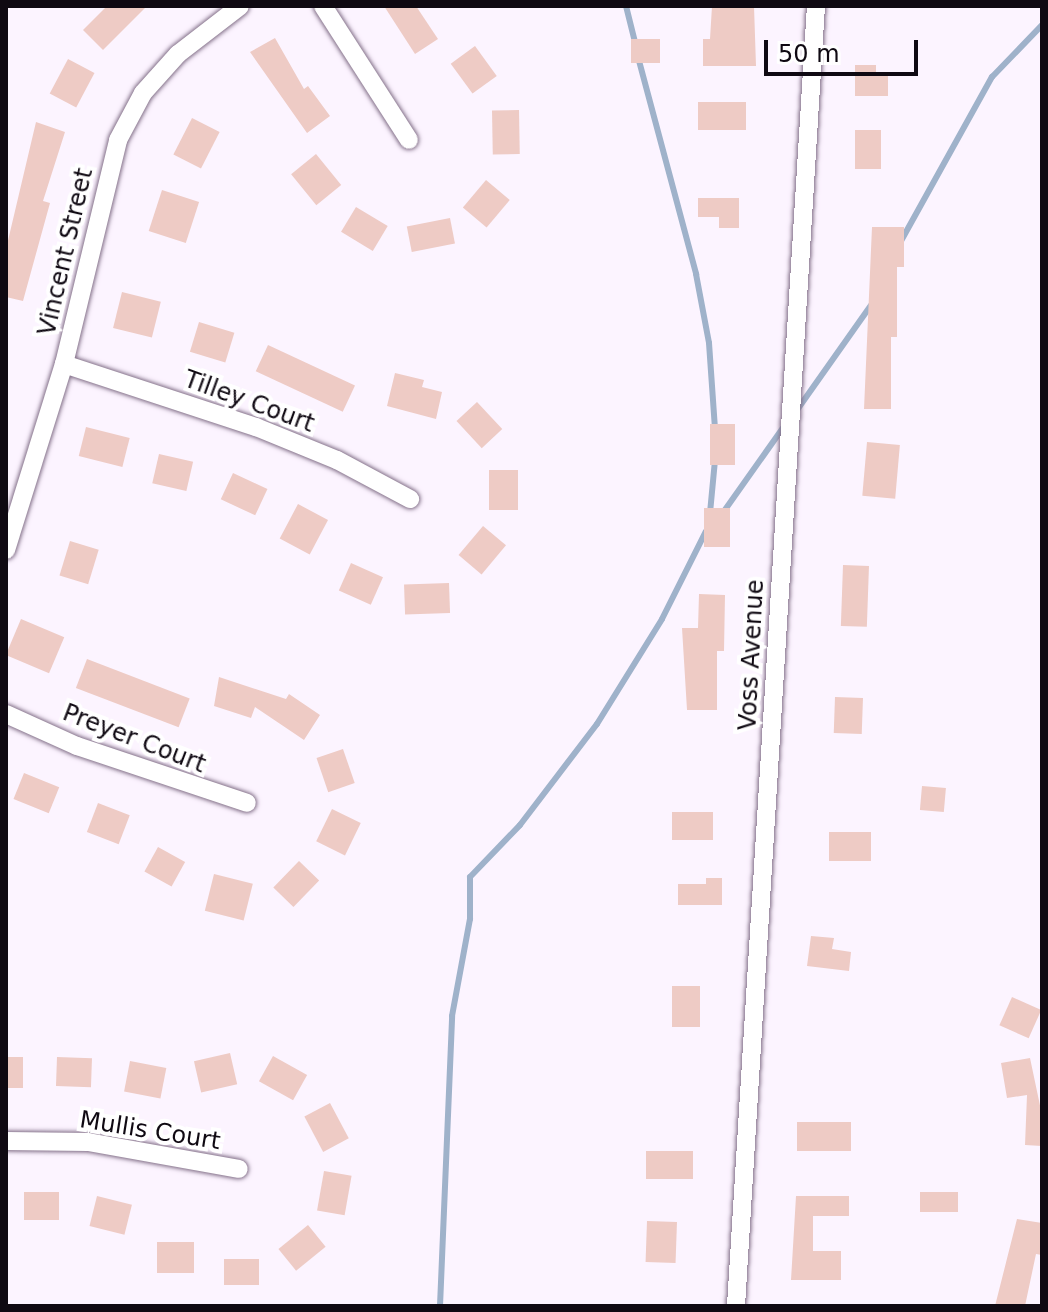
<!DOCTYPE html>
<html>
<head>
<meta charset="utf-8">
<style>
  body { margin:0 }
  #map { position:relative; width:1048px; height:1312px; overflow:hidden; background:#fcf4ff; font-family:"DejaVu Sans",sans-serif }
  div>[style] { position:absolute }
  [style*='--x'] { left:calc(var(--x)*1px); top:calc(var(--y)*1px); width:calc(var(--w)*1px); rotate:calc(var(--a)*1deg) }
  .stream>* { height:6px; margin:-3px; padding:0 3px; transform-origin:3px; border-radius:3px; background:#9fb2ca }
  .building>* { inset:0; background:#eecbc5; transform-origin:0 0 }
  .roads { filter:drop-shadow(0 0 2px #84718a) drop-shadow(0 0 2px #84718a) }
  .street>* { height:18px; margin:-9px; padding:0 9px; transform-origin:9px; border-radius:9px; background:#fff }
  span { translate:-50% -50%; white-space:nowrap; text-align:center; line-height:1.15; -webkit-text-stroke:8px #fff; paint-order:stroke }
  .street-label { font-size:24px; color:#0f0912 }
  .frame { position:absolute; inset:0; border:8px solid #0f0912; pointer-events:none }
  .scale { position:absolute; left:764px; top:40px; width:154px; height:36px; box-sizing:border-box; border:4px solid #0f0912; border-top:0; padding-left:10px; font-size:24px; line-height:28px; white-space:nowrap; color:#0f0912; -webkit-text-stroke:6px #fff; paint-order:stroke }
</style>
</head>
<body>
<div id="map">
  <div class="stream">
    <div style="--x:626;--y:6;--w:41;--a:76"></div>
    <div style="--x:638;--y:57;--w:225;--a:75"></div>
    <div style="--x:696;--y:274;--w:70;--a:79.3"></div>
    <div style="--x:709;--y:343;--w:86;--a:86"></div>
    <div style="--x:901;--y:241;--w:188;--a:-61"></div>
    <div style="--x:992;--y:77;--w:72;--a:-46.1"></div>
    <div style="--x:797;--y:410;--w:128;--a:-54.8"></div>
    <div style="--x:710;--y:513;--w:53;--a:-84.6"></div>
    <div style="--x:722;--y:514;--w:109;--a:-54.7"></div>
    <div style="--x:440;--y:1306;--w:290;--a:-87.6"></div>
    <div style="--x:452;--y:1016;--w:99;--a:-79.5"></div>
    <div style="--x:470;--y:919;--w:42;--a:-90"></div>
    <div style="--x:470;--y:877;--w:72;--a:-46.1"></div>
    <div style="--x:520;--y:825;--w:127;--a:-52.7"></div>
    <div style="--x:597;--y:724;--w:123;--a:-58.2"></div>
    <div style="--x:662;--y:619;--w:98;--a:-63.4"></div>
  </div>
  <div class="building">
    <div style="clip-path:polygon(107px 6px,147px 6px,103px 50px,83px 30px)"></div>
    <div style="clip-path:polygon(384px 6px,416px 6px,438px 39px,415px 54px)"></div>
    <div style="clip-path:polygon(712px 6px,754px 6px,756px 66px,703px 66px,703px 39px,710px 39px)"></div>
    <div style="clip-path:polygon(275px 38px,304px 89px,308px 86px,330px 116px,307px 133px,250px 52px)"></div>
    <div style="left:631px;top:39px;width:29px;height:24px"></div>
    <div style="left:475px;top:46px;width:37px;height:30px;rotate:54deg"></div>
    <div style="left:68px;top:59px;width:30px;height:39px;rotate:28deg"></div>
    <div style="clip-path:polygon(855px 65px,876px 65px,876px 76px,888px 76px,888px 96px,855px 96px)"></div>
    <div style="left:698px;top:102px;width:48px;height:28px"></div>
    <div style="left:519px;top:110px;width:44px;height:27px;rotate:89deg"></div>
    <div style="left:192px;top:118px;width:31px;height:41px;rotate:27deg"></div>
    <div style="clip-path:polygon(36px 122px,65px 132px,43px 201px,50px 203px,23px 301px,6px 297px,6px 249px)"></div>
    <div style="left:855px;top:130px;width:26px;height:39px"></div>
    <div style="left:316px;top:154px;width:40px;height:32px;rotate:51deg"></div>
    <div style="left:486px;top:180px;width:31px;height:36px;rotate:40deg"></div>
    <div style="left:162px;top:190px;width:39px;height:43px;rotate:18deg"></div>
    <div style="clip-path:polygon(698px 198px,739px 198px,739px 228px,719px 228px,719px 217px,698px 217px)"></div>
    <div style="left:356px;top:207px;width:37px;height:29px;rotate:31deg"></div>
    <div style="left:450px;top:218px;width:26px;height:44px;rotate:79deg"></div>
    <div style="clip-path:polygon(872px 227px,904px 227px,904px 267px,897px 267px,897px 337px,891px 337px,891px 409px,864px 409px)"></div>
    <div style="left:122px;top:292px;width:40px;height:37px;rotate:14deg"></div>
    <div style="left:199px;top:322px;width:37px;height:31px;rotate:17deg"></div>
    <div style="left:268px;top:345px;width:96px;height:29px;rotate:25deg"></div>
    <div style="clip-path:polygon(395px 373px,424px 380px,422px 387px,442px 392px,436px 419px,387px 406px)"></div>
    <div style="left:477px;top:402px;width:37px;height:28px;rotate:47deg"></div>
    <div style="left:710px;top:424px;width:25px;height:41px"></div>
    <div style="left:86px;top:427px;width:45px;height:30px;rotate:14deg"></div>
    <div style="left:867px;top:442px;width:33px;height:54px;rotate:5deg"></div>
    <div style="left:159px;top:454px;width:35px;height:30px;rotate:13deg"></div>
    <div style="left:489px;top:470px;width:29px;height:40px"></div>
    <div style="left:233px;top:473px;width:38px;height:29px;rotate:25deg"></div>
    <div style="left:298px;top:504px;width:34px;height:39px;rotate:28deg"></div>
    <div style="left:704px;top:508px;width:26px;height:39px"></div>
    <div style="left:483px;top:526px;width:30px;height:38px;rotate:40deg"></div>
    <div style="left:70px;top:541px;width:30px;height:36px;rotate:17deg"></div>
    <div style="left:351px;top:563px;width:35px;height:30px;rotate:24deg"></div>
    <div style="left:843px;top:565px;width:26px;height:61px;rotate:2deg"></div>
    <div style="left:449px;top:583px;width:30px;height:45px;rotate:88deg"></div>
    <div style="clip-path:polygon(699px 594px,725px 595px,724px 651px,717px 651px,717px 710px,687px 710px,682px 628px,698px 628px)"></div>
    <div style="left:21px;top:619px;width:47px;height:39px;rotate:23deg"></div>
    <div style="left:87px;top:659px;width:110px;height:31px;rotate:21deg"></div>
    <div style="clip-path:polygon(219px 677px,286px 699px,289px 694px,320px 715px,304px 740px,255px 707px,251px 718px,214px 706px)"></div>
    <div style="left:835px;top:697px;width:28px;height:36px;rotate:2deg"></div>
    <div style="left:343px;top:749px;width:36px;height:28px;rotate:71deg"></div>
    <div style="left:24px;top:773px;width:38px;height:28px;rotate:22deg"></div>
    <div style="left:922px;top:786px;width:24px;height:24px;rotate:5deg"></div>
    <div style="left:98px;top:803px;width:34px;height:31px;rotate:21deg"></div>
    <div style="left:332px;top:809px;width:32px;height:36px;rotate:26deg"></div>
    <div style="left:672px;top:812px;width:41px;height:28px"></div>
    <div style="left:829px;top:832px;width:42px;height:29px"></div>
    <div style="left:158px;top:847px;width:31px;height:28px;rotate:29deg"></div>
    <div style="left:299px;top:861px;width:28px;height:37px;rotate:44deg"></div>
    <div style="left:214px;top:874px;width:40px;height:38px;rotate:14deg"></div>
    <div style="clip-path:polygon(706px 878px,722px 878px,722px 905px,678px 905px,678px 884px,706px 884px)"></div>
    <div style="clip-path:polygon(811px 936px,834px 938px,832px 949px,851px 952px,849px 971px,807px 966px)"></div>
    <div style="left:672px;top:986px;width:28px;height:41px"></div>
    <div style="left:1012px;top:997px;width:32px;height:31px;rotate:24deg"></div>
    <div style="left:230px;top:1053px;width:32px;height:37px;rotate:77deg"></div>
    <div style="left:273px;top:1056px;width:39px;height:29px;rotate:29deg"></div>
    <div style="left:6px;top:1057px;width:17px;height:31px"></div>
    <div style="left:57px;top:1057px;width:35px;height:29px;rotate:2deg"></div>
    <div style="clip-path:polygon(1030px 1058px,1042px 1115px,1042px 1146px,1025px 1145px,1027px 1095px,1007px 1098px,1001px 1063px)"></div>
    <div style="left:130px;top:1061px;width:37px;height:31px;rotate:11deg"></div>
    <div style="left:330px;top:1103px;width:40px;height:29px;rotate:62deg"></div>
    <div style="left:797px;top:1122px;width:54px;height:29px"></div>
    <div style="left:646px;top:1151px;width:47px;height:28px"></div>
    <div style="left:324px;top:1171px;width:28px;height:40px;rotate:10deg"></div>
    <div style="left:24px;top:1192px;width:35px;height:28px"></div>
    <div style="left:920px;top:1192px;width:38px;height:20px"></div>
    <div style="left:97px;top:1196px;width:36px;height:31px;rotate:14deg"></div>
    <div style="clip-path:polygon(796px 1196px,849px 1196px,849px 1216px,813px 1216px,813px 1251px,841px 1251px,841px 1280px,791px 1280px)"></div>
    <div style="clip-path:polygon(1017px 1219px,1042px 1223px,1042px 1255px,1036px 1254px,1025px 1306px,995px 1306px)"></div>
    <div style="left:647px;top:1221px;width:30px;height:41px;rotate:2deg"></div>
    <div style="left:308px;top:1225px;width:28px;height:38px;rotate:51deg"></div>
    <div style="left:157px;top:1242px;width:37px;height:31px"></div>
    <div style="left:224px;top:1259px;width:35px;height:26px"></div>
  </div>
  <div class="roads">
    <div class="street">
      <div style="--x:323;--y:6;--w:159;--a:57.3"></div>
      <div style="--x:64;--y:364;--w:202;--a:18.2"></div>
      <div style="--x:256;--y:427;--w:87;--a:22.2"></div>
      <div style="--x:337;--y:460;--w:83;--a:28.1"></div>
      <div style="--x:6;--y:550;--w:195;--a:-72.7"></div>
      <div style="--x:64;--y:364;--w:230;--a:-76.4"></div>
      <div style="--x:118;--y:140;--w:53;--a:-62"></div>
      <div style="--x:143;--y:93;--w:52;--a:-48.1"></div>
      <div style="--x:178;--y:54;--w:78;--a:-37.7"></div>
      <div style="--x:6;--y:714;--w:78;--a:24.3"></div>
      <div style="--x:77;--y:746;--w:179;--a:18.5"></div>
      <div style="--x:6;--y:1141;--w:82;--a:0.7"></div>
      <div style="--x:88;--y:1142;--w:153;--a:10.1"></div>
      <div style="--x:736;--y:1306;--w:1302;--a:-86.48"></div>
    </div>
  </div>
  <div class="street-label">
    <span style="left:66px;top:252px;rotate:-77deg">Vincent Street</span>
    <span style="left:249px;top:402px;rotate:20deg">Tilley Court</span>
    <span style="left:752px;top:655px;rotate:-87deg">Voss Avenue</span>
    <span style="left:134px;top:739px;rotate:21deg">Preyer Court</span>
    <span style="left:150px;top:1131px;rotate:9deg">Mullis Court</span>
  </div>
  <div class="frame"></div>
  <div class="scale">50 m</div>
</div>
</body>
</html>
